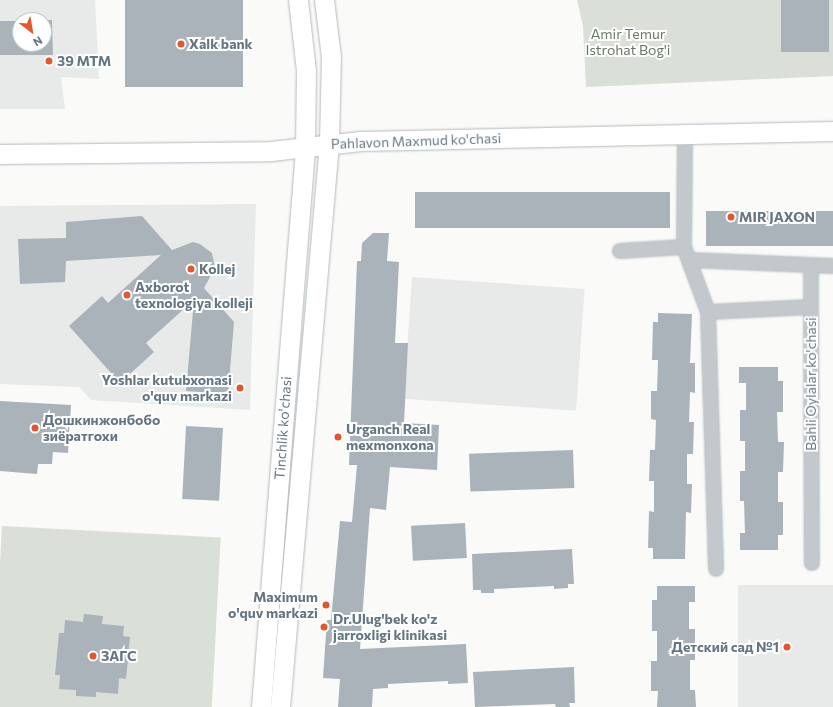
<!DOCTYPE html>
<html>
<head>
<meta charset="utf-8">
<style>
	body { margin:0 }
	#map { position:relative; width:833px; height:707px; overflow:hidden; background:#fafaf8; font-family:Commissioner,sans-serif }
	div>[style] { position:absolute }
	.built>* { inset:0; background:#e8e9e9; transform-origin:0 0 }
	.green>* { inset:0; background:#dadfd7; transform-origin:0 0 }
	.building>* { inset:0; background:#aab3b9; transform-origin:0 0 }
	.roads { filter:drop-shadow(0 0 1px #b3babf) drop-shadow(0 0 1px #b3babf) }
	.street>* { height:14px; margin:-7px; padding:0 7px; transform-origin:7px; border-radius:7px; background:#c3c8cc }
	.secondary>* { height:19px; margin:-9.5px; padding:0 9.5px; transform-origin:9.5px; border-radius:9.5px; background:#fff }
	.dots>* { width:11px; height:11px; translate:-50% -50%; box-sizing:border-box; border:2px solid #fff; border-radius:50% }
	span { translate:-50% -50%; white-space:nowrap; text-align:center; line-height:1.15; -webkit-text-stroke:4px #fff; paint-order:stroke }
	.park-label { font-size:14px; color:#687a64 }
	.poi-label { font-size:14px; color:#657683; font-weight:700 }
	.left { translate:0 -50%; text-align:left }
	.right { translate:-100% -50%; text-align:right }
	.street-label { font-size:14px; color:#657683 }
	.north { position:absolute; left:12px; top:12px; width:40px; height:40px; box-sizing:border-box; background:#fff; border:1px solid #c1c8cd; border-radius:50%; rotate:149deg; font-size:11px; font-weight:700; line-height:16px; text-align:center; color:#657683 }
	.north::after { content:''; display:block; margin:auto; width:14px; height:18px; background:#e4572e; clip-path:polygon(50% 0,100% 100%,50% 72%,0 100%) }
</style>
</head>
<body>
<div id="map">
	<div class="built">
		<div style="clip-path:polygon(evenodd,0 0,95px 0,99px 79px,61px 77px,65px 109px,0 109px,0 0,20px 20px,44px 20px,44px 44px,20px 44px,20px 20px)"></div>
		<div style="clip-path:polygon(256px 204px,250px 410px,91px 400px,79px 387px,0 384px,0 206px)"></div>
		<div style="left:412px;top:277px;width:173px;height:122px;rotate:4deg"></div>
		<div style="left:833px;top:585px;width:122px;height:95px;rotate:90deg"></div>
	</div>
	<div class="green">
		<div style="clip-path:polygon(577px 0,833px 0,833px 76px,586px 87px,583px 26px)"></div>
		<div style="left:2px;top:526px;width:219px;height:181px;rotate:3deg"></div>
	</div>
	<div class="building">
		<div style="left:125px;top:0;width:118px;height:87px"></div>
		<div style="left:781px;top:0;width:48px;height:52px"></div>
		<div style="clip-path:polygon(44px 20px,52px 20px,53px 55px,0 55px,0 21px,20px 21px,20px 44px,44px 44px)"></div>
		<div style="left:670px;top:192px;width:36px;height:255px;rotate:90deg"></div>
		<div style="left:833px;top:211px;width:35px;height:127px;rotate:90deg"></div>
		<div style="clip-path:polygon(142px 216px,172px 250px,193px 242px,200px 244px,212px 253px,215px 268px,204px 288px,234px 322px,228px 394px,186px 391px,194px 300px,146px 343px,154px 352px,120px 383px,69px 326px,102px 296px,108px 303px,161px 255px,66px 261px,65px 282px,20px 284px,18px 239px,66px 238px,66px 222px)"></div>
		<div style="clip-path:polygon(373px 233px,389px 233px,387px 261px,399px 262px,395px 343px,408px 343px,404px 423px,439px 425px,437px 470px,390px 467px,386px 510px,370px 508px,360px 649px,466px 644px,468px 683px,448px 684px,448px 681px,388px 684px,388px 688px,373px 689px,372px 707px,338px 707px,340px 679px,323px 678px,325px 648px,327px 620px,331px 620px,340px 521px,352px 522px,357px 465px,349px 465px,357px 261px,361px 261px,362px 243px)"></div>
		<div style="clip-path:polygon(658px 313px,692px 314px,690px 363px,695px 363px,695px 393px,690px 392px,689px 422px,694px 422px,693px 454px,687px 454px,687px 484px,692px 484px,691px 513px,686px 512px,685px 559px,653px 559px,653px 548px,648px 548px,649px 511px,654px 512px,654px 481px,649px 481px,650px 450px,655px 450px,656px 420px,651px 419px,651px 391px,657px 391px,658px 360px,652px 360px,653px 322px,658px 322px)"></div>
		<div style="clip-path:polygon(739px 367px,778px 367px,778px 381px,783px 381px,783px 412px,777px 412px,778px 442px,784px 442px,783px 472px,778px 472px,778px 502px,783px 502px,783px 535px,778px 535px,778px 550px,740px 550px,740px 533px,745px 533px,744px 501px,740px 501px,740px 471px,745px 471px,745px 441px,740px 441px,740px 410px,746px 410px,746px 383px,739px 383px)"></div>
		<div style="clip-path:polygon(0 401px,71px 405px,68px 453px,53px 452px,52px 464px,38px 464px,37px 474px,0 471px)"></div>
		<div style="left:186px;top:426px;width:37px;height:73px;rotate:3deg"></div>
		<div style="left:573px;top:450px;width:38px;height:104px;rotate:88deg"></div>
		<div style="left:465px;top:523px;width:35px;height:54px;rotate:87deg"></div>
		<div style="clip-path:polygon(572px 549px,574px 584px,568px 584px,568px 588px,554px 589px,554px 586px,494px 589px,494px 593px,481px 593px,481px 590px,473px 590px,472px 554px)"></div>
		<div style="clip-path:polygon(657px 586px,695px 586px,695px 602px,689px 602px,689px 629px,695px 629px,695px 660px,690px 660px,690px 690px,695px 690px,696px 707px,657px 707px,658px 691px,651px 691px,651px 661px,657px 661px,657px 631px,652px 631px,652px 600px,657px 600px)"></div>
		<div style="clip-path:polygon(84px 614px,103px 616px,102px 624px,124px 626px,123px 636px,130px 637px,126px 679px,119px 678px,118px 694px,96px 692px,96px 697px,76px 696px,76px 690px,59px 689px,60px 675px,55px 675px,59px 633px,64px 633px,65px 620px,83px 622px)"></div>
		<div style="clip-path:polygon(574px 667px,575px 703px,569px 703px,570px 707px,556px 707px,555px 704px,475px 707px,473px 672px)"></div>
	</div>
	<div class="roads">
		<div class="street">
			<div style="left:684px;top:247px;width:69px;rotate:69.7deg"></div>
			<div style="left:708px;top:312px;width:257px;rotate:88.2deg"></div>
			<div style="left:620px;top:251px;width:64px;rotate:-3.6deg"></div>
			<div style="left:684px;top:247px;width:113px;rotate:-89.5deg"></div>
			<div style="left:689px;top:260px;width:144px;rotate:2.4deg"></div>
			<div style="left:811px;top:266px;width:41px;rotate:90deg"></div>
			<div style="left:708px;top:312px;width:103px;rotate:-2.8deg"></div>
			<div style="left:811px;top:307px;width:256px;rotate:89.8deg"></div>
		</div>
		<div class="secondary">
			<div style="left:0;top:154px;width:271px;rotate:-0.6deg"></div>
			<div style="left:271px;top:151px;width:90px;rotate:-6.4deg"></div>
			<div style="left:360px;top:141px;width:473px;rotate:-1.2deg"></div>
			<div style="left:261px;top:707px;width:560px;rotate:-85.49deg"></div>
			<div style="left:305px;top:149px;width:78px;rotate:-89.3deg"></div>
			<div style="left:306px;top:71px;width:71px;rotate:-96.4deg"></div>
			<div style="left:280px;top:707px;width:566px;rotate:-85.03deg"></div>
			<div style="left:329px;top:143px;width:86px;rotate:-88.7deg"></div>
			<div style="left:331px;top:57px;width:57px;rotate:-97deg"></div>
		</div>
	</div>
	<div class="dots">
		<div style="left:181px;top:44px;background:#e4572e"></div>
		<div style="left:49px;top:61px;background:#e4572e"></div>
		<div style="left:731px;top:217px;background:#e4572e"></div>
		<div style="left:191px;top:269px;background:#e4572e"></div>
		<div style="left:127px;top:295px;background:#e4572e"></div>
		<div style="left:240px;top:388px;background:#e4572e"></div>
		<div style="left:35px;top:428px;background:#e4572e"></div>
		<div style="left:338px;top:437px;background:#e4572e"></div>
		<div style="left:326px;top:605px;background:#e4572e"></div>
		<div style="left:324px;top:627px;background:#e4572e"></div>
		<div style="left:787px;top:647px;background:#e4572e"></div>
		<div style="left:93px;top:656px;background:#e4572e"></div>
	</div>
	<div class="park-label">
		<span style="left:628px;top:42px">Amir Temur<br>Istrohat Bog'i</span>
	</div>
	<div class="poi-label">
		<span class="left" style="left:189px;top:44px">Xalk bank</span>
		<span class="left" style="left:57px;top:61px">39 MTM</span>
		<span class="left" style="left:739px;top:217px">MIR JAXON</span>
		<span class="left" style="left:199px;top:269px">Kollej</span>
		<span class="left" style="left:135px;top:295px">Axborot<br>texnologiya kolleji</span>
		<span class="right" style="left:232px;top:388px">Yoshlar kutubxonasi<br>o'quv markazi</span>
		<span class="left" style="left:43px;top:428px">Дошкинжонбобо<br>зиёратгохи</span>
		<span class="left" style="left:346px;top:437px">Urganch Real<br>mexmonxona</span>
		<span class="right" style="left:318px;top:605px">Maximum<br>o'quv markazi</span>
		<span class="left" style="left:333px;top:627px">Dr.Ulug'bek ko'z<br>jarroxligi klinikasi</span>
		<span class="right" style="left:779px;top:647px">Детский сад №1</span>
		<span class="left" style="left:101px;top:656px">ЗАГС</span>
	</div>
	<div class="street-label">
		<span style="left:416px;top:141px;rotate:-2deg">Pahlavon Maxmud ko'chasi</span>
		<span style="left:811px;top:384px;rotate:-90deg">Bahli Oylalar ko'chasi</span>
		<span style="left:283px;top:428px;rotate:-86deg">Tinchlik ko'chasi</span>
	</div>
	<div class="north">N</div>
</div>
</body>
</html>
